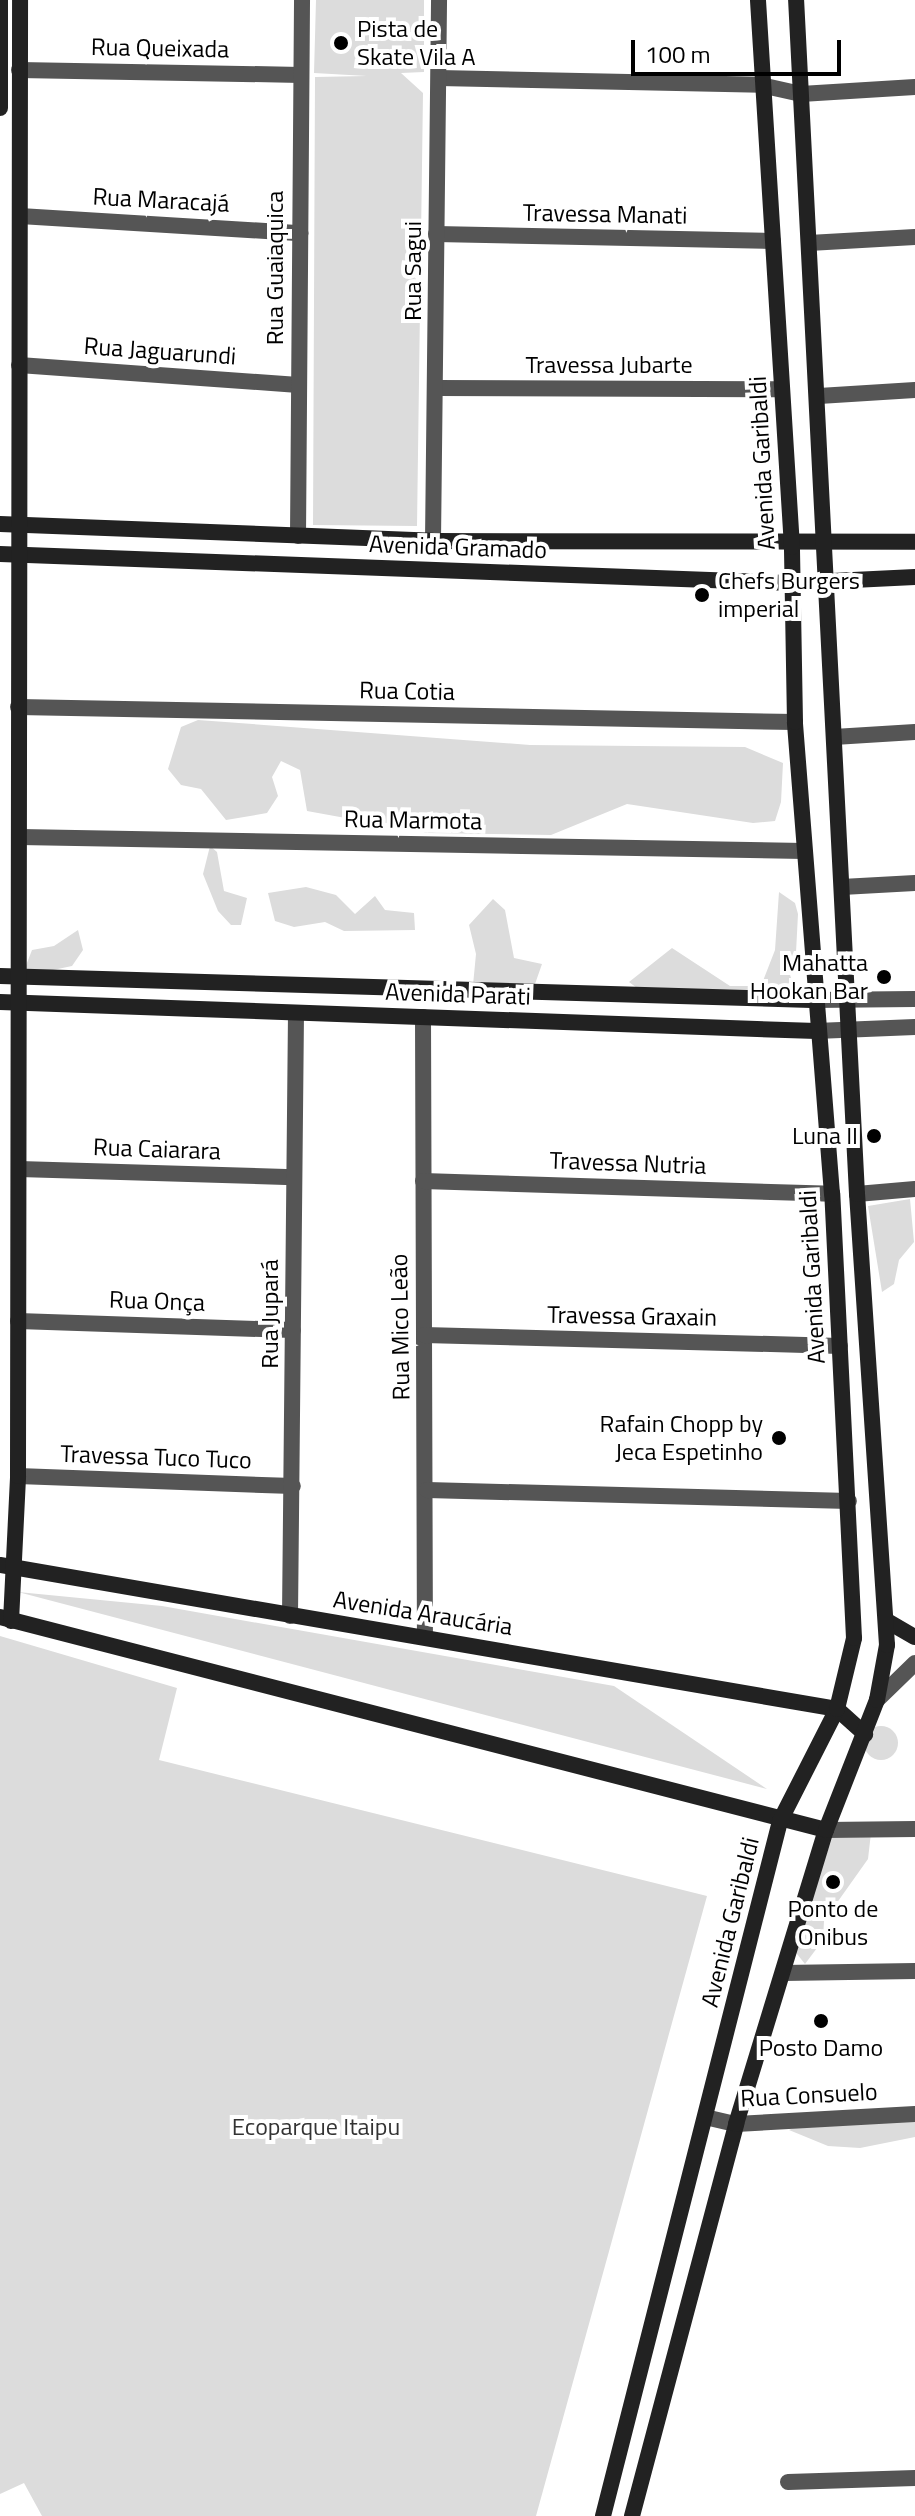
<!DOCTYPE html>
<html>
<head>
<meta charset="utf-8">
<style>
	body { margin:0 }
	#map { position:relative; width:915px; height:2516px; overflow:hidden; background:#fff; font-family:"Titillium Web",sans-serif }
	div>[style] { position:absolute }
	.green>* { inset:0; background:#dcdcdc }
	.round { border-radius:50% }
	.street>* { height:16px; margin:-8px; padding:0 8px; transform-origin:8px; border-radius:8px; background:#555 }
	.secondary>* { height:16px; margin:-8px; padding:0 8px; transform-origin:8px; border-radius:8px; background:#222 }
	.dots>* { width:22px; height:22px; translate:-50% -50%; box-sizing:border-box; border:4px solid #fff; border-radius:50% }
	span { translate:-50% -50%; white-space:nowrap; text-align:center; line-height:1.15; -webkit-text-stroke:8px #fff; paint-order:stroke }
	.poi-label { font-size:24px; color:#000 }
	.left { translate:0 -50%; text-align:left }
	.right { translate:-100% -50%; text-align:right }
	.street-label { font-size:24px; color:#000 }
	.park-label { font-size:24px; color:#333 }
	.scale { position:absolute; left:631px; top:40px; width:210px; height:36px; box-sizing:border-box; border:4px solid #000; border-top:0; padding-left:10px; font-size:24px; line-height:28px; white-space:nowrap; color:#000; -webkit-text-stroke:6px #fff; paint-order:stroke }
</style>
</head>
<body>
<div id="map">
	<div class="green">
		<div style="clip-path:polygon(316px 0,424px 0,424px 72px,401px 73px,423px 93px,417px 526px,313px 525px,315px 77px,367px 76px,314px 73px)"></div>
		<div style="clip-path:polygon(198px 720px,530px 745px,745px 747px,783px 763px,781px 802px,775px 821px,753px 823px,627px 804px,551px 835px,428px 833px,307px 811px,300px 770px,281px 761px,272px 777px,278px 796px,267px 813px,226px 820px,201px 789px,181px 785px,168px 769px,181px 727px)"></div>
		<div style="clip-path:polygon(210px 846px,217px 852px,224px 891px,247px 898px,241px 925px,231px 925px,218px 911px,203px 874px)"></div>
		<div style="clip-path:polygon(306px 887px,336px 895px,355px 914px,375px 896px,385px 910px,414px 913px,415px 930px,344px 931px,325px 922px,294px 927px,275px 921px,268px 893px)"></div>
		<div style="clip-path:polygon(779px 892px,795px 903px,798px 914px,795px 972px,781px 997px,637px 988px,629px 982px,672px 948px,730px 986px,761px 986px,775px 950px)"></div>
		<div style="clip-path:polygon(493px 899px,505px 910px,514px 958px,542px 964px,535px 984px,473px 985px,476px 954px,469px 925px)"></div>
		<div style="clip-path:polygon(78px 930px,83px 950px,72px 966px,34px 974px,25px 968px,32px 950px,54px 946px)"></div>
		<div style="clip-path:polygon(910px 1199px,914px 1242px,899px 1260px,894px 1284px,882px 1292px,868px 1206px)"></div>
		<div style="clip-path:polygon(18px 1592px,162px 1606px,614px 1686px,767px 1789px)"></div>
		<div style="clip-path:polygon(0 1636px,177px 1688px,159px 1760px,707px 1896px,536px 2516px,42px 2516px,24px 2483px,0 2494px)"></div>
		<div class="round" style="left:864px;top:1726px;width:34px;height:34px"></div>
		<div style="clip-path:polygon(834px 1833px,871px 1833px,868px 1859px,824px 1921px,823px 1940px,805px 1964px,793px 1949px)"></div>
		<div style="clip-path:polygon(915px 2116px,915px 2137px,860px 2148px,828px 2146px,789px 2130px,804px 2123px)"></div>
	</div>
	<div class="street">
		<div style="left:19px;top:70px;width:282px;rotate:1deg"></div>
		<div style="left:439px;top:78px;width:322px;rotate:1.2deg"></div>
		<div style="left:761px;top:85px;width:41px;rotate:12.7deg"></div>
		<div style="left:801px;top:94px;width:114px;rotate:-3.5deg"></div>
		<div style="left:20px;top:216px;width:281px;rotate:3.5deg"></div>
		<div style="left:436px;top:234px;width:337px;rotate:1.2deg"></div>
		<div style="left:809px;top:243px;width:106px;rotate:-3.2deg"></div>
		<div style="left:19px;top:365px;width:280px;rotate:4.1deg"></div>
		<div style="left:437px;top:388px;width:345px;rotate:0.2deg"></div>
		<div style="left:819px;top:396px;width:96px;rotate:-3.6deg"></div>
		<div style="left:298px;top:536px;width:536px;rotate:-89.57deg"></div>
		<div style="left:433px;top:541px;width:541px;rotate:-89.36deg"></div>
		<div style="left:18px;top:707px;width:777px;rotate:1.11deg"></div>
		<div style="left:834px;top:737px;width:81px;rotate:-3.5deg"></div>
		<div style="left:20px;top:837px;width:784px;rotate:1.02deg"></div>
		<div style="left:842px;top:887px;width:73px;rotate:-3.1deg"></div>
		<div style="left:812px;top:1000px;width:103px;rotate:-0.6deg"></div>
		<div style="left:423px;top:1017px;width:620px;rotate:89.82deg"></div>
		<div style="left:816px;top:1031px;width:99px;rotate:-2.3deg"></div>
		<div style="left:19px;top:1169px;width:275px;rotate:1.7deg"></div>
		<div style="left:423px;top:1181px;width:409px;rotate:1.8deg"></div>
		<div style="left:857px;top:1194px;width:58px;rotate:-4.9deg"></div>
		<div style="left:18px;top:1321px;width:275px;rotate:1.9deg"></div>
		<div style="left:424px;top:1335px;width:416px;rotate:1.5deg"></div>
		<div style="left:18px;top:1476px;width:275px;rotate:2.1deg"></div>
		<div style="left:427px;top:1490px;width:422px;rotate:1.5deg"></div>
		<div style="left:290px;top:1616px;width:603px;rotate:-89.43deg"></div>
		<div style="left:877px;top:1700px;width:53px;rotate:-44.2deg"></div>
		<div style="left:826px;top:1830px;width:89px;rotate:-0.6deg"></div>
		<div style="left:783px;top:1973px;width:132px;rotate:-0.9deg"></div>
		<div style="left:705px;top:2117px;width:32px;rotate:13deg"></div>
		<div style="left:736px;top:2124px;width:179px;rotate:-3.2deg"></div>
		<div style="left:788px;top:2482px;width:127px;rotate:-1.8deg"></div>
	</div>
	<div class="secondary">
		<div style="left:0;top:108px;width:108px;rotate:-90deg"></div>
		<div style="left:0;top:524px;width:433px;rotate:2.2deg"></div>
		<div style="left:433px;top:541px;width:482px;rotate:0.1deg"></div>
		<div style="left:0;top:554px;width:792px;rotate:2.1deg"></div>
		<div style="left:791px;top:583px;width:124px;rotate:-2.8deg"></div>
		<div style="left:0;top:976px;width:812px;rotate:1.69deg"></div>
		<div style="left:0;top:1002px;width:817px;rotate:2.04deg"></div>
		<div style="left:0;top:1565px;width:849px;rotate:9.76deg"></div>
		<div style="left:837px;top:1709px;width:38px;rotate:42deg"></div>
		<div style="left:0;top:1617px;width:853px;rotate:14.46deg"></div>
		<div style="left:11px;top:1621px;width:145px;rotate:-87.2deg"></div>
		<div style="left:18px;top:1476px;width:1476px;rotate:-89.92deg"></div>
		<div style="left:887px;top:1621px;width:32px;rotate:30deg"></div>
		<div style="left:603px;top:2516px;width:717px;rotate:-75.71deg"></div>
		<div style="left:780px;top:1821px;width:126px;rotate:-63deg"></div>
		<div style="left:837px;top:1709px;width:73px;rotate:-76.5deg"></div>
		<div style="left:854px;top:1638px;width:445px;rotate:-92.8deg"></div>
		<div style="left:832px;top:1194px;width:473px;rotate:-94.5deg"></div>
		<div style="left:795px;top:722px;width:175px;rotate:-91deg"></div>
		<div style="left:792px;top:547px;width:548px;rotate:-93.56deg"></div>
		<div style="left:632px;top:2516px;width:406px;rotate:-75.1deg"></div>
		<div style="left:736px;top:2124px;width:307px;rotate:-73deg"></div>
		<div style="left:826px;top:1830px;width:140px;rotate:-68.6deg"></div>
		<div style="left:877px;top:1700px;width:56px;rotate:-79.7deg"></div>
		<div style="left:887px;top:1645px;width:452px;rotate:-93.8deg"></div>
		<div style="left:857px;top:1194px;width:1196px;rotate:-92.92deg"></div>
	</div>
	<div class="dots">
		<div style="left:341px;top:43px;background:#000"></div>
		<div style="left:702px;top:595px;background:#000"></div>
		<div style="left:884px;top:977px;background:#000"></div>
		<div style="left:874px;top:1136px;background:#000"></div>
		<div style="left:779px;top:1438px;background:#000"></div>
		<div style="left:833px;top:1882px;background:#000"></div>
		<div style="left:821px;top:2021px;background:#000"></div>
	</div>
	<div class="poi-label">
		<span class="left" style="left:357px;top:43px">Pista de<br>Skate Vila A</span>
		<span class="left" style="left:718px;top:595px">Chefs Burgers<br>imperial</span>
		<span class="right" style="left:868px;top:977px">Mahatta<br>Hookan Bar</span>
		<span class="right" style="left:858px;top:1136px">Luna II</span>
		<span class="right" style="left:763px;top:1438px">Rafain Chopp by<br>Jeca Espetinho</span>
		<span style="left:833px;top:1923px">Ponto de<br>Onibus</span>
		<span style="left:821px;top:2048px">Posto Damo</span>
	</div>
	<div class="street-label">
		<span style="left:160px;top:48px;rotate:1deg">Rua Queixada</span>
		<span style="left:161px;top:200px;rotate:3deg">Rua Maracajá</span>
		<span style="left:605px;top:214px;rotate:1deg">Travessa Manati</span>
		<span style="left:275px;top:268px;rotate:-90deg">Rua Guaiaquica</span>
		<span style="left:413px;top:271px;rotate:-90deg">Rua Sagui</span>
		<span style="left:160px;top:351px;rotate:4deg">Rua Jaguarundi</span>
		<span style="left:609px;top:365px">Travessa Jubarte</span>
		<span style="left:762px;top:463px;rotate:-93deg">Avenida Garibaldi</span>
		<span style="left:458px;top:547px;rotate:2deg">Avenida Gramado</span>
		<span style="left:407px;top:691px;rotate:1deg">Rua Cotia</span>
		<span style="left:413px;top:820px;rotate:1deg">Rua Marmota</span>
		<span style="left:458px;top:994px;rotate:2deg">Avenida Parati</span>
		<span style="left:157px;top:1149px;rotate:2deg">Rua Caiarara</span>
		<span style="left:628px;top:1163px;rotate:2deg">Travessa Nutria</span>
		<span style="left:812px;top:1277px;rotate:-93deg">Avenida Garibaldi</span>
		<span style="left:157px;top:1301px;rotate:2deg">Rua Onça</span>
		<span style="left:270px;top:1314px;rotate:-90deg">Rua Jupará</span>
		<span style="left:632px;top:1316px;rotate:1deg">Travessa Graxain</span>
		<span style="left:400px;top:1327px;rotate:-91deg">Rua Mico Leão</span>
		<span style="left:156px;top:1457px;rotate:2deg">Travessa Tuco Tuco</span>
		<span style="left:423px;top:1613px;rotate:9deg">Avenida Araucária</span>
		<span style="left:730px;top:1922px;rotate:-76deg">Avenida Garibaldi</span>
		<span style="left:809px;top:2095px;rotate:-3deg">Rua Consuelo</span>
	</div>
	<div class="park-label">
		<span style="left:316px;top:2127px">Ecoparque Itaipu</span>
	</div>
	<div class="scale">100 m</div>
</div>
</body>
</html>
